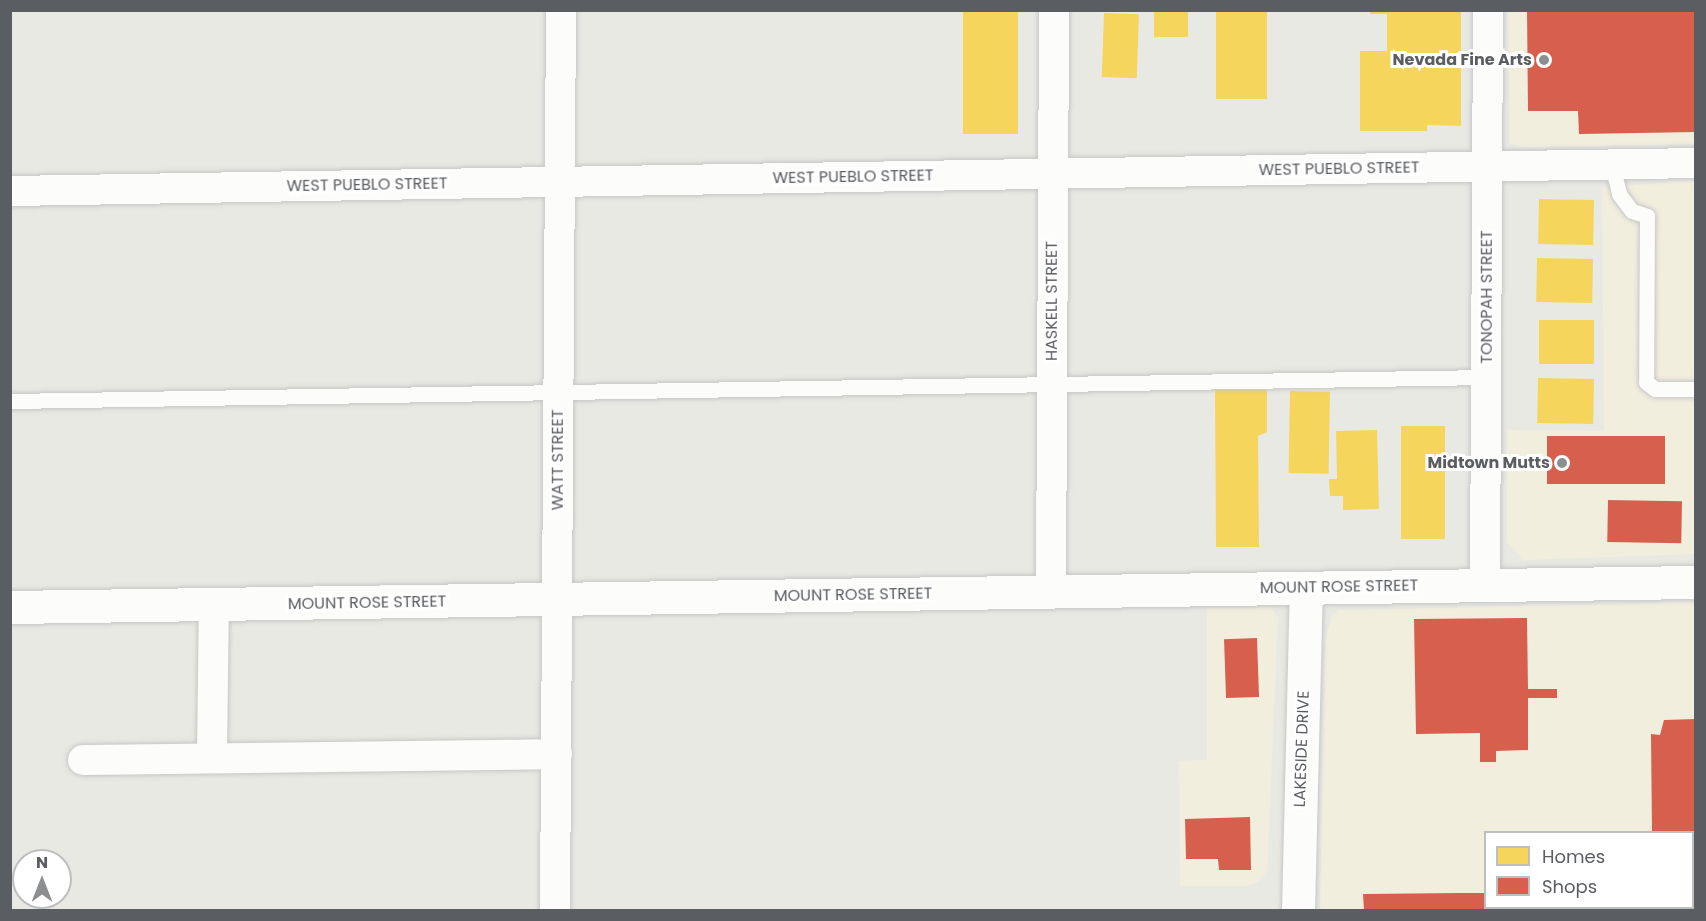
<!DOCTYPE html>
<html>
<head>
<meta charset="utf-8">
<style>
	body { margin:0 }
	#map { position:relative; width:1706px; height:921px; overflow:hidden; background:#e9e9e4; font-family:Poppins,sans-serif }
	div>[style] { position:absolute }
	.commercial>* { inset:0; background:#f2eede }
	.homes>* { inset:0; background:#f6d55c; transform-origin:0 0 }
	.shops>* { inset:0; background:#d6604d; transform-origin:0 0 }
	.roads { filter:drop-shadow(0 0 2px #c6c7c6) drop-shadow(0 0 2px #c6c7c6) }
	.lane>* { height:15px; margin:-7.5px; padding:0 7.5px; transform-origin:7.5px; border-radius:7.5px; background:#fcfcfb }
	.street>* { height:30px; margin:-15px; padding:0 15px; transform-origin:15px; border-radius:15px; background:#fcfcfb }
	.secondary>* { height:33px; margin:-16.5px; padding:0 16.5px; transform-origin:16.5px; border-radius:16.5px; background:#fcfcfb }
	.dots>* { width:16px; height:16px; translate:-50% -50%; box-sizing:border-box; border:3px solid #fff; border-radius:50% }
	span { translate:-50% -50%; white-space:nowrap; text-align:center; line-height:1.15; -webkit-text-stroke:6px #fff; paint-order:stroke }
	.poi-label { font-size:16px; color:#5a5d61; font-weight:700 }
	.right { translate:-100% -50%; text-align:right }
	.street-label { font-size:16px; color:#5a5d61 }
	.frame { position:absolute; inset:0; border:12px solid #5a5d61; pointer-events:none }
	.legend { position:absolute; left:1484px; top:831px; width:210px; height:78px; box-sizing:border-box; background:#fff; border:2px solid #bdbec0; margin:0; padding:8px 10px; list-style:none; font-size:18px; color:#5a5d61 }
	.legend li { display:flex; align-items:center; gap:12px; height:30px }
	.legend b { width:30px; border:2px solid #bdbec0 }
	.north { position:absolute; left:12px; top:849px; width:60px; height:60px; box-sizing:border-box; background:#fff; border:2px solid #bdbec0; border-radius:50%; rotate:0deg; font-size:16px; font-weight:700; line-height:24px; text-align:center; color:#5a5d61 }
	.north::after { content:''; display:block; margin:auto; width:21px; height:27px; background:#8c8e8f; clip-path:polygon(50% 0,100% 100%,50% 72%,0 100%) }
</style>
</head>
<body>
<div id="map">
	<div class="commercial">
		<div style="clip-path:polygon(1508px 11px,1695px 11px,1695px 144px,1525px 147px,1510px 144px)"></div>
		<div style="clip-path:polygon(1695px 181px,1695px 554px,1524px 560px,1507px 542px,1507px 430px,1604px 431px,1602px 187px)"></div>
		<div style="clip-path:polygon(evenodd,1695px 603px,1695px 910px,1320px 910px,1326px 639px,1331px 618px,1339px 610px,1695px 603px,1486px 832px,1692px 832px,1692px 908px,1486px 908px,1486px 832px)"></div>
		<div style="clip-path:polygon(1270px 607px,1278px 617px,1267px 871px,1258px 882px,1246px 886px,1180px 886px,1179px 761px,1207px 760px,1207px 608px)"></div>
	</div>
	<div class="homes">
		<div style="left:963px;top:10px;width:55px;height:124px"></div>
		<div style="left:1154px;top:10px;width:34px;height:27px"></div>
		<div style="left:1216px;top:10px;width:51px;height:89px"></div>
		<div style="clip-path:polygon(1370px 10px,1461px 10px,1461px 126px,1427px 125px,1427px 131px,1360px 131px,1360px 51px,1387px 51px,1387px 14px,1370px 14px)"></div>
		<div style="left:1104px;top:13px;width:35px;height:64px;rotate:2deg"></div>
		<div style="left:1539px;top:199px;width:55px;height:45px;rotate:1deg"></div>
		<div style="left:1537px;top:258px;width:56px;height:44px;rotate:1deg"></div>
		<div style="left:1539px;top:320px;width:55px;height:44px"></div>
		<div style="left:1538px;top:378px;width:56px;height:45px;rotate:1deg"></div>
		<div style="clip-path:polygon(1215px 389px,1267px 389px,1267px 432px,1258px 436px,1259px 547px,1216px 547px)"></div>
		<div style="left:1290px;top:391px;width:40px;height:82px;rotate:1deg"></div>
		<div style="left:1401px;top:426px;width:44px;height:113px"></div>
		<div style="clip-path:polygon(1377px 430px,1379px 509px,1343px 510px,1343px 496px,1330px 496px,1329px 479px,1337px 479px,1336px 431px)"></div>
	</div>
	<div class="shops">
		<div style="clip-path:polygon(1527px 10px,1696px 10px,1696px 132px,1579px 134px,1578px 111px,1528px 111px)"></div>
		<div style="left:1547px;top:436px;width:118px;height:48px"></div>
		<div style="left:1608px;top:500px;width:74px;height:42px;rotate:1deg"></div>
		<div style="clip-path:polygon(1527px 618px,1528px 689px,1557px 689px,1557px 698px,1528px 698px,1528px 750px,1496px 751px,1496px 762px,1480px 762px,1480px 733px,1416px 734px,1414px 619px)"></div>
		<div style="left:1257px;top:638px;width:59px;height:33px;rotate:88deg"></div>
		<div style="clip-path:polygon(1696px 719px,1696px 864px,1692px 864px,1692px 832px,1652px 832px,1651px 734px,1660px 735px,1664px 720px)"></div>
		<div style="clip-path:polygon(1250px 817px,1251px 870px,1219px 870px,1218px 859px,1186px 859px,1185px 819px)"></div>
		<div style="clip-path:polygon(1460px 893px,1486px 893px,1486px 908px,1556px 910px,1364px 910px,1363px 894px)"></div>
	</div>
	<div class="roads">
		<div class="lane">
			<div style="left:1612px;top:165px;width:30px;rotate:76deg"></div>
			<div style="left:1619px;top:194px;width:21px;rotate:53deg"></div>
			<div style="left:1632px;top:211px;width:16px;rotate:18deg"></div>
			<div style="left:1647px;top:216px;width:166px;rotate:90.3deg"></div>
			<div style="left:1646px;top:382px;width:11px;rotate:38deg"></div>
			<div style="left:1655px;top:389px;width:41px"></div>
			<div style="left:10px;top:401px;width:1476px;rotate:-0.93deg"></div>
		</div>
		<div class="street">
			<div style="left:10px;top:191px;width:1686px;rotate:-0.95deg"></div>
			<div style="left:1485px;top:584px;width:574px;rotate:-89.7deg"></div>
			<div style="left:1051px;top:591px;width:581px;rotate:-89.7deg"></div>
			<div style="left:212px;top:758px;width:153px;rotate:-89.3deg"></div>
			<div style="left:83px;top:760px;width:474px;rotate:-0.7deg"></div>
			<div style="left:555px;top:910px;width:900px;rotate:-89.62deg"></div>
		</div>
		<div class="secondary">
			<div style="left:10px;top:607px;width:1686px;rotate:-0.85deg"></div>
			<div style="left:1298px;top:910px;width:322px;rotate:-88.6deg"></div>
		</div>
	</div>
	<div class="dots">
		<div style="left:1544px;top:60px;background:#8c8e8f"></div>
		<div style="left:1562px;top:463px;background:#8c8e8f"></div>
	</div>
	<div class="poi-label">
		<span class="right" style="left:1532px;top:60px">Nevada Fine Arts</span>
		<span class="right" style="left:1550px;top:463px">Midtown Mutts</span>
	</div>
	<div class="street-label">
		<span style="left:1339px;top:169px;rotate:-1deg">WEST PUEBLO STREET</span>
		<span style="left:853px;top:177px;rotate:-1deg">WEST PUEBLO STREET</span>
		<span style="left:367px;top:185px;rotate:-1deg">WEST PUEBLO STREET</span>
		<span style="left:1487px;top:297px;rotate:-90deg">TONOPAH STREET</span>
		<span style="left:1052px;top:301px;rotate:-90deg">HASKELL STREET</span>
		<span style="left:558px;top:460px;rotate:-90deg">WATT STREET</span>
		<span style="left:1339px;top:587px;rotate:-1deg">MOUNT ROSE STREET</span>
		<span style="left:853px;top:595px;rotate:-1deg">MOUNT ROSE STREET</span>
		<span style="left:367px;top:603px;rotate:-1deg">MOUNT ROSE STREET</span>
		<span style="left:1302px;top:749px;rotate:-88deg">LAKESIDE DRIVE</span>
	</div>
	<div class="frame"></div>
	<ul class="legend">
	<li><b style="height:16px;background:#f6d55c"></b>Homes</li>
	<li><b style="height:16px;background:#d6604d"></b>Shops</li>
	</ul>
	<div class="north">N</div>
</div>
</body>
</html>
